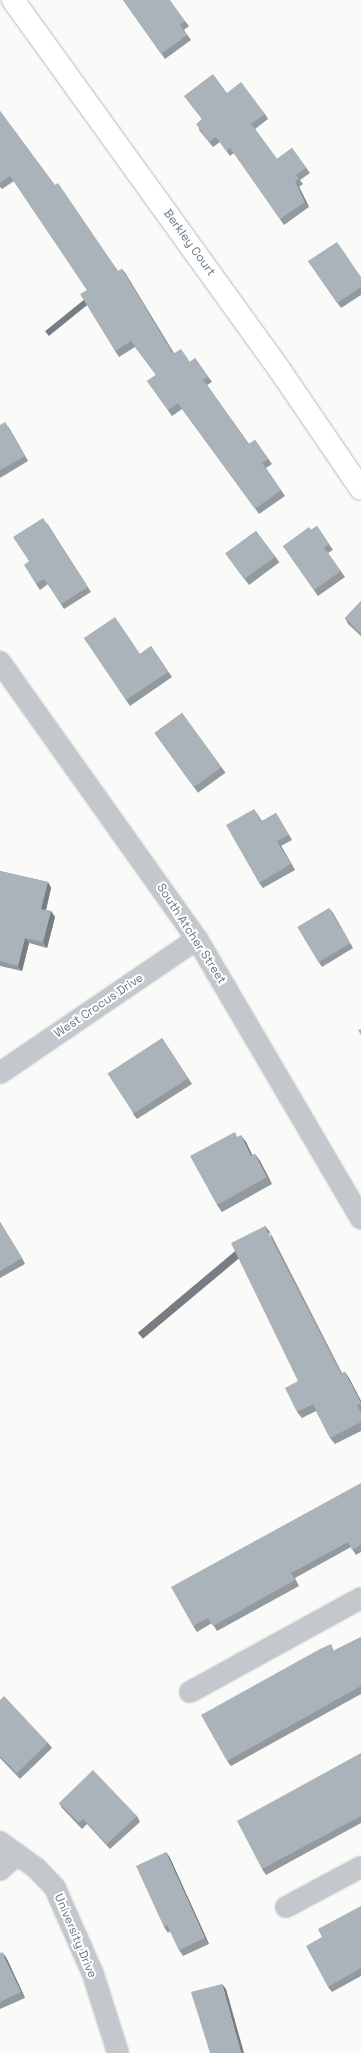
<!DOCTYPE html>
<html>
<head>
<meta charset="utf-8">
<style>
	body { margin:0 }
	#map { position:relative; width:361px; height:2053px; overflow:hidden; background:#fafaf8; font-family:"Space Grotesk",sans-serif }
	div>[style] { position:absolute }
	.roads { filter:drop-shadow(0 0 1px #b3babf) drop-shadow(0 0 1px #b3babf) }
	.street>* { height:20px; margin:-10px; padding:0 10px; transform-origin:10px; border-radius:10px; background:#c3c8cc }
	.secondary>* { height:22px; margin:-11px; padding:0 11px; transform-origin:11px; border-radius:11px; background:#fff }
	.wall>* { inset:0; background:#929a9f; transform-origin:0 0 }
	.shaded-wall>* { inset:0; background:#777d82; transform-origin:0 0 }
	.building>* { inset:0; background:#aab3b9; transform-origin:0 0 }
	span { translate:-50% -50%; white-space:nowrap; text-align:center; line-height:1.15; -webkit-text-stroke:4px #fff; paint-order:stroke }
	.street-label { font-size:12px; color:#657683 }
</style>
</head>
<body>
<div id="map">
	<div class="roads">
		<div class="street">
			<div style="left:0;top:662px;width:340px;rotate:54.6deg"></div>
			<div style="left:197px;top:939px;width:324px;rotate:59.6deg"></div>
			<div style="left:0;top:1073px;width:238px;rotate:-34.2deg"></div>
			<div style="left:190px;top:1692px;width:195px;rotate:-28.8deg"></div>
			<div style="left:0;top:1842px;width:44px;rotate:35.8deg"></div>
			<div style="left:36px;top:1868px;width:28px;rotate:46deg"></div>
			<div style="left:55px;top:1888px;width:94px;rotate:66.2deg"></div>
			<div style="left:93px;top:1974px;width:83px;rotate:72.4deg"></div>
			<div style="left:0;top:1870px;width:23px;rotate:-43deg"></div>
			<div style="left:286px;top:1907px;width:85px;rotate:-28.1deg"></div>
		</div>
		<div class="secondary">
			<div style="left:13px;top:0;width:455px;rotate:54.2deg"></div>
			<div style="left:279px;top:369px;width:145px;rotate:55.7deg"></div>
		</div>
	</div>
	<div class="wall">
		<div style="clip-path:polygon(123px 0,185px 21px,189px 26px,184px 30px,191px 40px,165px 59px)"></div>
		<div style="clip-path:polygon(227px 93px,265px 114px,268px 119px,255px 129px,277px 159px,292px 148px,310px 173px,300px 180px,303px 184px,299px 187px,309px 207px,284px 225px,234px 153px,230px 156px,220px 142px,213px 147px,199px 130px,202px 119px,184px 96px)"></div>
		<div style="clip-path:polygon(0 111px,118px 271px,126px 274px,174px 353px,190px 362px,195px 358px,212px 382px,207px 385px,249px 444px,255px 440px,272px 464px,266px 468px,285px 496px,259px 514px,182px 409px,172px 416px,147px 381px,156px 375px,135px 347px,119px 357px,115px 351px,87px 290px,14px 181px,2px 189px,0 187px)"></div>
		<div style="clip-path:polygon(308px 261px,361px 277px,361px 295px,341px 308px)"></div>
		<div style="clip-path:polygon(0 425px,9px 428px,28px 461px,0 478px)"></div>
		<div style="clip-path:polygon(47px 523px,91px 592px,64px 609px,48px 584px,40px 590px,36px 584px,29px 561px)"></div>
		<div style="clip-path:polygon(317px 526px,333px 550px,328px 553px,345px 577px,318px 596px,283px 546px,311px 530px)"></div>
		<div style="left:256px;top:531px;width:39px;height:38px;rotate:53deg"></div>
		<div style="clip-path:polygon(361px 601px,361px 636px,348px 624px,345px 618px)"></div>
		<div style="clip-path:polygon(84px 638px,140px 654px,151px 646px,172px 677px,130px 706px)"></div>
		<div style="left:182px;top:713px;width:74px;height:34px;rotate:54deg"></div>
		<div style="clip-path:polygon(254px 809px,262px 821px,276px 813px,292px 840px,281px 846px,295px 870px,263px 888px,259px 883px)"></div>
		<div style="clip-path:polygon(0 871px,48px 882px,51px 888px,46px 910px,51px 911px,55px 917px,47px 948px,29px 943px,22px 971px,0 966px)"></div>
		<div style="clip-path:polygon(329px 908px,353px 948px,322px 967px,318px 961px)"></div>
		<div style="clip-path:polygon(162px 1038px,192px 1084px,137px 1119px,133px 1114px)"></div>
		<div style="clip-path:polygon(238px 1137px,246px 1142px,252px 1155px,255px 1154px,260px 1161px,272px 1184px,222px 1212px,217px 1205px)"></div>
		<div style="clip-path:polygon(0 1222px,25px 1264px,0 1278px)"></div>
		<div style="clip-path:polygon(270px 1232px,342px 1373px,345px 1372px,349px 1378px,361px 1401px,361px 1431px,335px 1444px,330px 1438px,316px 1411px,302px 1418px,297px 1412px,298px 1381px)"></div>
		<div style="clip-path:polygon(361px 1483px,361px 1552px,356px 1555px,351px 1547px,295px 1578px,299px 1586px,217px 1631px,212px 1623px,197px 1632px,193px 1626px)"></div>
		<div style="clip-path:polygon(361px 1637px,361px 1694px,231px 1766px,227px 1761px,335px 1650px)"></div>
		<div style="clip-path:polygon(0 1700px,48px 1743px,52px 1748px,20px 1779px,0 1758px)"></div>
		<div style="clip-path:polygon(361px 1753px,361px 1823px,266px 1875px,262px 1869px)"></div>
		<div style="clip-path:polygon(59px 1803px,137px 1816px,140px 1822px,110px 1849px,87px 1824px,82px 1829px,62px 1808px)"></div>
		<div style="clip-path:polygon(166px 1852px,170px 1858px,209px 1944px,183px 1956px,179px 1950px,170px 1931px,168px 1933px,164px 1927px)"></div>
		<div style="clip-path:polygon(361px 1906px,361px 1976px,332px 1992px,328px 1987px,322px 1937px)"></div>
		<div style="clip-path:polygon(0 1953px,6px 1957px,25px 1998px,0 2009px)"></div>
	</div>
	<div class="shaded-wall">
		<div style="clip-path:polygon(295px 181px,299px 187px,309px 207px,305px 202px)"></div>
		<div style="left:122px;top:269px;width:6px;height:99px;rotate:51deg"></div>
		<div style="clip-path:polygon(5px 422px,9px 428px,28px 461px,25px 456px)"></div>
		<div style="clip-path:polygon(277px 841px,281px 846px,295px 870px,291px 864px)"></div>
		<div style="clip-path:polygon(48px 882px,51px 888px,45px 914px,41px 909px)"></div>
		<div style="clip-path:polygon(329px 908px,333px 913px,353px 948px)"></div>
		<div style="clip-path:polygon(51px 911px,55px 917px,47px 948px,43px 942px)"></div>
		<div style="clip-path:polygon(25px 938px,29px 943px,22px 971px,18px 966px)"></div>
		<div style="clip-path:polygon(241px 1135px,246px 1142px,256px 1163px,251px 1156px)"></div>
		<div style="clip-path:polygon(255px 1154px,260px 1161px,272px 1184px,267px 1177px)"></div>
		<div style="clip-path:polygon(0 1222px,25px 1264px,22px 1258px)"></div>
		<div style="left:265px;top:1226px;width:8px;height:166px;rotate:50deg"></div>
		<div style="clip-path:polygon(345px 1372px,349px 1378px,361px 1401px,361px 1403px)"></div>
		<div style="clip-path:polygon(166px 1852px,170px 1858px,209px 1944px,205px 1938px)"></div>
		<div style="clip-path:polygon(2px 1952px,6px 1957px,25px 1998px,21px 1992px)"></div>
		<div style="clip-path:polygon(222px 1984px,226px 1989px,244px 2053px,241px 2053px)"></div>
	</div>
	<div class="building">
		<div style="clip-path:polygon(123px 0,170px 0,185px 21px,180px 25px,187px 35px,161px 54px)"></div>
		<div style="clip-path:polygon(213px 74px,227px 93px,241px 82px,265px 114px,251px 124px,277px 159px,292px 148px,306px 168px,296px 175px,299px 179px,295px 181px,305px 202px,280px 219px,230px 148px,226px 151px,216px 137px,209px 142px,196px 124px,202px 119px,184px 96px)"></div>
		<div style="clip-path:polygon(0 111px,55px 185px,58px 183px,118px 271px,122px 269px,173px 354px,181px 349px,190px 362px,195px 358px,208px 377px,203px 380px,249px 444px,255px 440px,268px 459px,262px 463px,281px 490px,255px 509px,178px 403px,168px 410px,147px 381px,156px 375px,131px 341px,115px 351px,80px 294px,87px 290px,10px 176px,0 183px)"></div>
		<div style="clip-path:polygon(337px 242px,361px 277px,361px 287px,337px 303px,308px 261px)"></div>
		<div style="clip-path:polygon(5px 422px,25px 456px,0 470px,0 425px)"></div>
		<div style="clip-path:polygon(43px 518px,88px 587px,61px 604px,44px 579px,36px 584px,24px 565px,29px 561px,13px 537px)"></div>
		<div style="clip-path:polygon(317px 526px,329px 544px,324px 548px,341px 571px,314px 590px,283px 546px,309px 527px,311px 530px)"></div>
		<div style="left:256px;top:531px;width:32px;height:38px;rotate:54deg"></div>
		<div style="clip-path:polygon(361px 601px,361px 634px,345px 618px)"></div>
		<div style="clip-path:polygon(115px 617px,140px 654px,151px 646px,168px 672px,126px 700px,84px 638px)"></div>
		<div style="left:182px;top:713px;width:67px;height:34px;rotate:54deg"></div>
		<div style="clip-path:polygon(254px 809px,261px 822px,276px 813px,289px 835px,277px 841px,291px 864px,259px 883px,226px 825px)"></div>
		<div style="clip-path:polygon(0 871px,48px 882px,41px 909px,51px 911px,43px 942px,25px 938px,18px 966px,0 961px)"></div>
		<div style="left:329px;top:908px;width:41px;height:37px;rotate:59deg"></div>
		<div style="clip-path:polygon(361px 1029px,361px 1035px,358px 1030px)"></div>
		<div style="left:162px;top:1038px;width:48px;height:65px;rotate:57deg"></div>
		<div style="clip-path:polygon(235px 1132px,237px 1137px,241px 1135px,251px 1156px,255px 1154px,267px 1177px,217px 1205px,190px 1156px)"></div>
		<div style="clip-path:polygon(0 1222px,22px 1258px,0 1271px)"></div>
		<div style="clip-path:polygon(265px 1226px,341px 1374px,345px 1372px,361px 1403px,361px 1404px,357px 1405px,361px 1413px,361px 1422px,330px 1438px,313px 1404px,297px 1412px,285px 1388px,298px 1381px,231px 1243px)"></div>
		<div style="clip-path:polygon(361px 1483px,361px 1545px,352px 1550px,348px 1542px,291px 1573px,295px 1580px,213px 1626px,208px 1618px,193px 1626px,171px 1587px)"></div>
		<div style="clip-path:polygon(361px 1637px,361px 1686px,227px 1761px,201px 1715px,320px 1649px,331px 1644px,334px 1651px)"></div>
		<div style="clip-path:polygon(4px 1696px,48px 1743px,17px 1773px,0 1756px,0 1700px)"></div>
		<div style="clip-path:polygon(361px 1753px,361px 1816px,262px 1869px,237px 1821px)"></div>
		<div style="clip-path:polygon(93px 1770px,137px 1816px,107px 1844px,83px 1819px,79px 1823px,59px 1803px)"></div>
		<div style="clip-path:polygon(166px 1852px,205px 1938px,179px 1950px,167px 1925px,164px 1927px,136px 1866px)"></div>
		<div style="clip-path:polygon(361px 1906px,361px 1968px,328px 1987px,306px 1946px,322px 1937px,318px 1929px)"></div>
		<div style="clip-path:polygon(2px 1952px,21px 1992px,0 2002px,0 1953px)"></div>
		<div style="clip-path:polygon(222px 1984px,241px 2053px,210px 2053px,191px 1992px)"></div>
	</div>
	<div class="street-label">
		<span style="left:189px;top:243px;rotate:54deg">Berkley Court</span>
		<span style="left:191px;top:934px;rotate:57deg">South Atcher Street</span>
		<span style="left:99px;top:1006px;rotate:-34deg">West Crocus Drive</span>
		<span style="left:75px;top:1936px;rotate:67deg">University Drive</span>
	</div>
</div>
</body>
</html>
